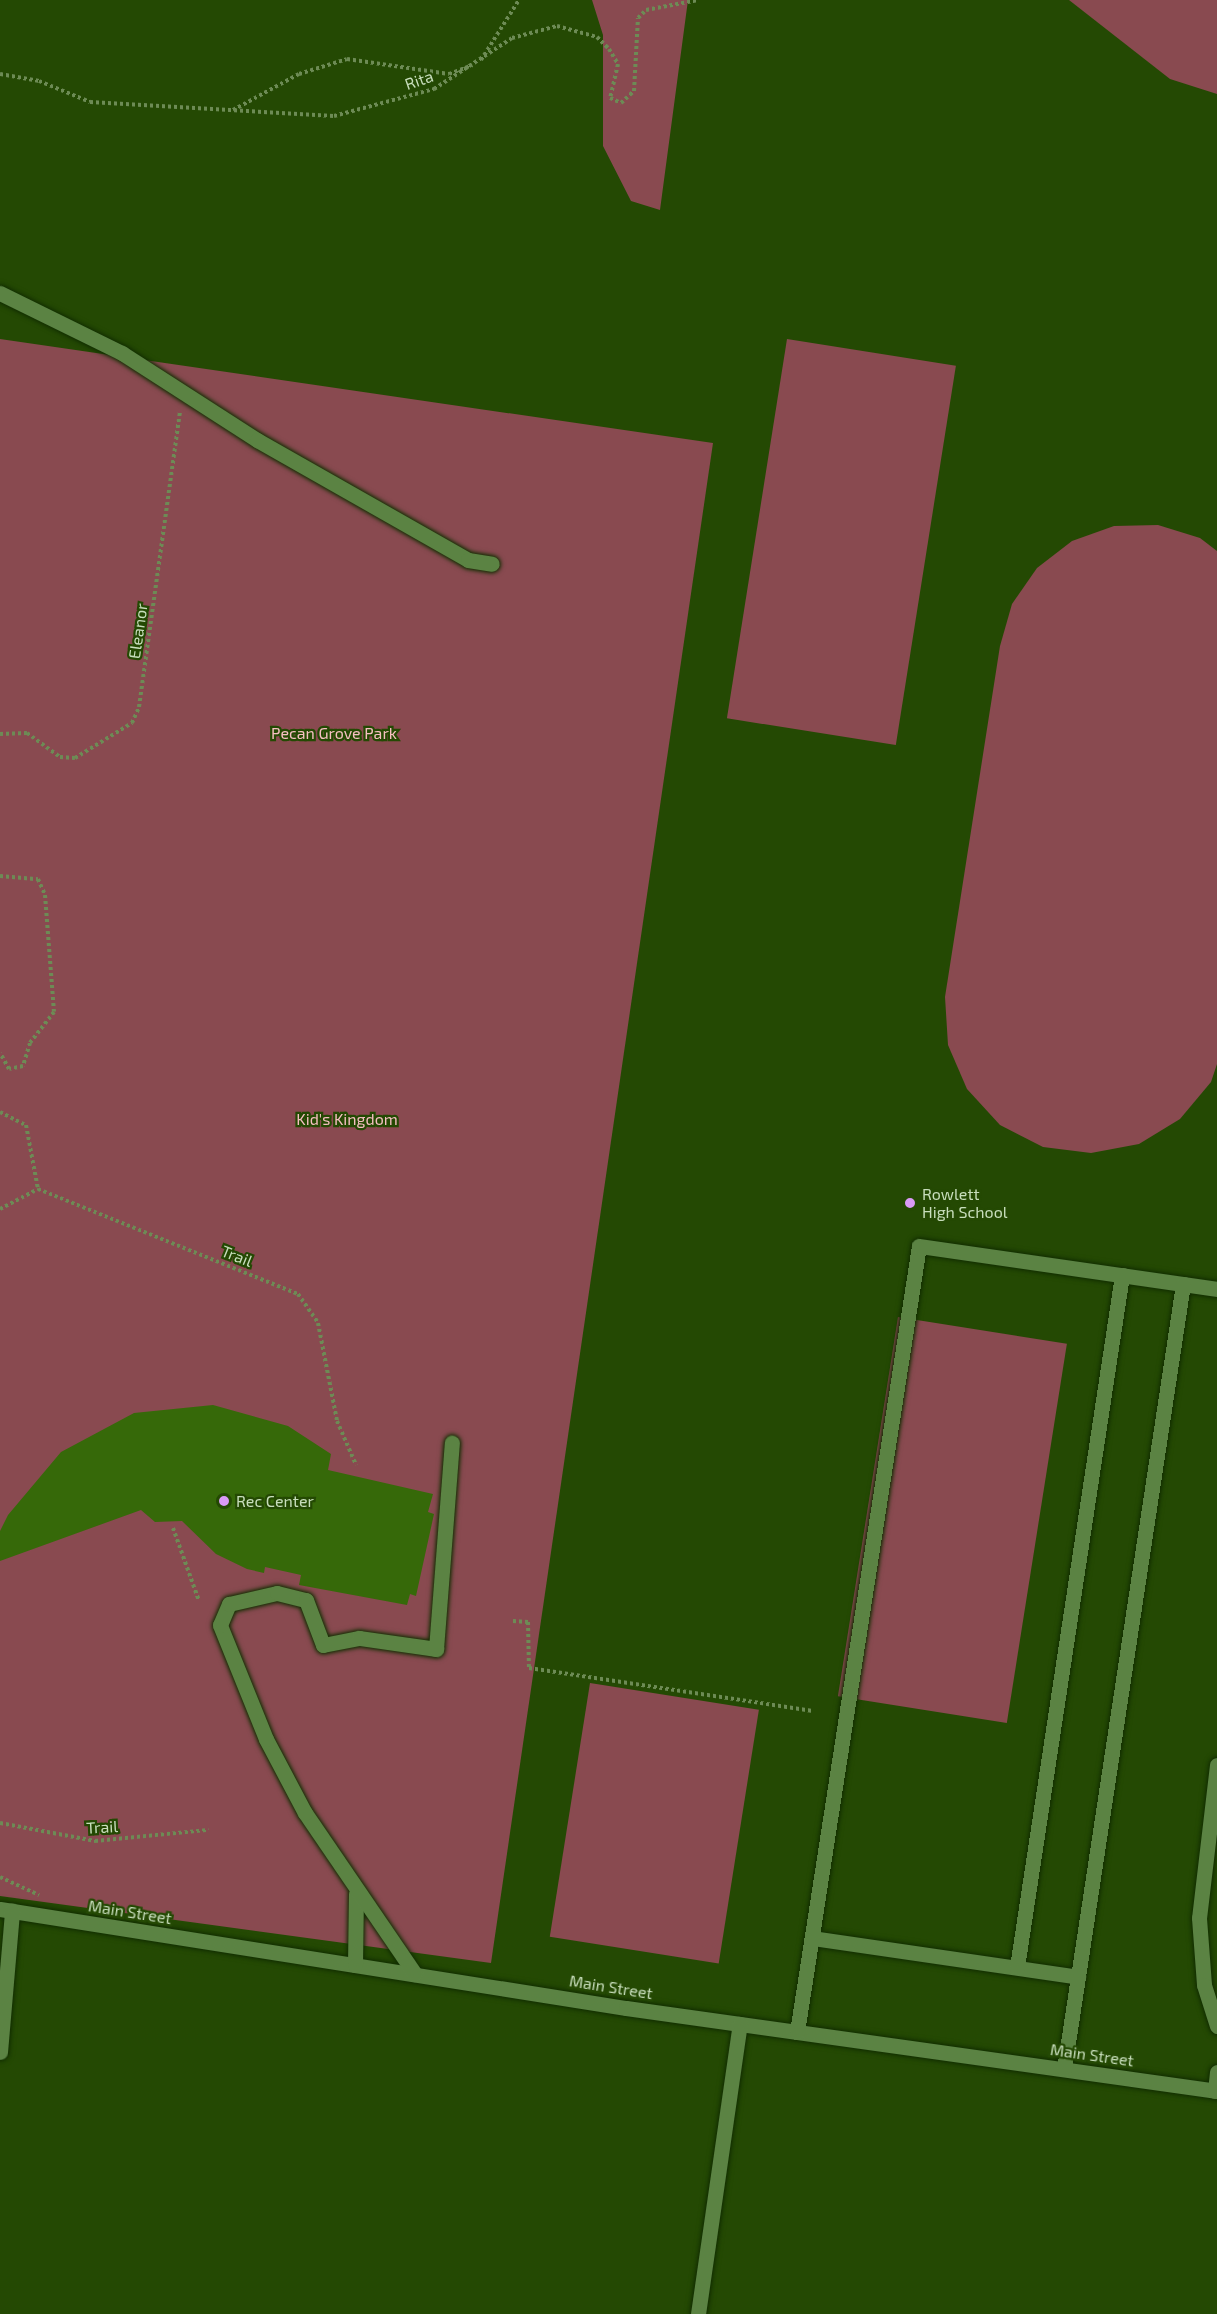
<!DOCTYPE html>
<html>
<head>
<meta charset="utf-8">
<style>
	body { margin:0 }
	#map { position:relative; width:1217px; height:2314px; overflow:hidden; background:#244903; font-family:"Exo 2",sans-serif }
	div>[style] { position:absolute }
	.green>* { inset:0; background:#894a50; transform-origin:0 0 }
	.building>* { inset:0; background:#366909 }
	.path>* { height:4px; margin-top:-2px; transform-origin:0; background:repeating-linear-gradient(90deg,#6d8b55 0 3px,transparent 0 6px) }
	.roads { filter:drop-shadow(0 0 2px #112d00) drop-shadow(0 0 2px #112d00) }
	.minor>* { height:15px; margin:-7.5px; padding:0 7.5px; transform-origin:7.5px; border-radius:7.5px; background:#5b8343 }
	.dots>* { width:16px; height:16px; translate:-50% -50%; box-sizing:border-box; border:3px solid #244903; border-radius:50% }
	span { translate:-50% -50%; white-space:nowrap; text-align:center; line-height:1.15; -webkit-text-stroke:4.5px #244903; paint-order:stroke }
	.street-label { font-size:16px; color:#c8debc }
	.park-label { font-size:16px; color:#f6bfc2 }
	.poi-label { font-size:16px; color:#c8debc }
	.left { translate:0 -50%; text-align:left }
</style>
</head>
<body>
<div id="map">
	<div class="green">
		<div style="clip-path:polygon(592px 0,688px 0,660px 210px,631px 201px,603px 146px,603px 35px)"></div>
		<div style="clip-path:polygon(1069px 0,1217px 0,1217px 94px,1170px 79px)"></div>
		<div style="clip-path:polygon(0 339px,713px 443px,491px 1963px,0 1896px)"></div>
		<div style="left:787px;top:339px;width:171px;height:384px;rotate:9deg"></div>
		<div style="clip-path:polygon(1158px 525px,1200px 538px,1217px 551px,1217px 1064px,1211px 1082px,1180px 1119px,1139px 1144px,1091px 1153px,1043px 1147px,1000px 1125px,967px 1089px,948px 1045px,945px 997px,1000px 646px,1012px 604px,1037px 568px,1072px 541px,1114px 526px)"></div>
		<div style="left:898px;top:1317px;width:171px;height:384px;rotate:9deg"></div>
		<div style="left:590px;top:1683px;width:171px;height:257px;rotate:9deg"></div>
	</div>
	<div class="building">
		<div style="clip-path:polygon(213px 1405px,288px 1426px,331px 1454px,328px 1470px,433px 1494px,428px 1512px,434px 1514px,416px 1596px,410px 1594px,407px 1605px,299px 1585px,301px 1575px,265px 1567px,264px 1573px,247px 1569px,216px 1554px,182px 1521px,155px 1522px,141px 1510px,0 1561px,0 1531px,8px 1515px,61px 1452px,134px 1413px)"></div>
	</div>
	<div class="path">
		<div style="left:481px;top:60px;width:71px;rotate:-57.7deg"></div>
		<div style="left:0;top:74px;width:40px;rotate:10deg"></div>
		<div style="left:39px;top:81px;width:55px;rotate:22.4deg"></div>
		<div style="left:90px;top:102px;width:244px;rotate:3.3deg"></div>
		<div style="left:334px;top:116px;width:104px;rotate:-15.1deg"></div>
		<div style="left:434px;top:89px;width:93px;rotate:-33.2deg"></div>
		<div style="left:512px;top:38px;width:47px;rotate:-14.9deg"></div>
		<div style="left:557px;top:26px;width:41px;rotate:15.4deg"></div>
		<div style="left:597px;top:37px;width:17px;rotate:45deg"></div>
		<div style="left:609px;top:49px;width:17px;rotate:59deg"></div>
		<div style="left:618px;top:64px;width:35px;rotate:103deg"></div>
		<div style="left:610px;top:98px;width:12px;rotate:24deg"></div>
		<div style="left:621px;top:103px;width:18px;rotate:-43deg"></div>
		<div style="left:634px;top:91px;width:73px;rotate:-86.9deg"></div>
		<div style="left:638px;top:18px;width:11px;rotate:-45deg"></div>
		<div style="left:646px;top:10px;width:53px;rotate:-10.9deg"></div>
		<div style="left:233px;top:110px;width:75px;rotate:-28.6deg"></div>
		<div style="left:299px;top:74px;width:50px;rotate:-17.4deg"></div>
		<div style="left:347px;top:59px;width:103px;rotate:8.4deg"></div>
		<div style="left:449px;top:74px;width:25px;rotate:-21deg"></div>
		<div style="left:0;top:734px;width:27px;rotate:-2deg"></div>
		<div style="left:27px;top:733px;width:41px;rotate:36deg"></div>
		<div style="left:60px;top:757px;width:15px;rotate:4deg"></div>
		<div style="left:75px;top:758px;width:67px;rotate:-31.6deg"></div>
		<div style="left:132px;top:723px;width:17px;rotate:-66deg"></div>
		<div style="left:139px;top:707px;width:299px;rotate:-82.1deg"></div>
		<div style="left:0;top:876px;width:38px;rotate:5deg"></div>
		<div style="left:38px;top:879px;width:17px;rotate:66deg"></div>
		<div style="left:45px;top:895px;width:117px;rotate:85.6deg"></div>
		<div style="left:54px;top:1012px;width:39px;rotate:128deg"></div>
		<div style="left:30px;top:1043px;width:24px;rotate:107deg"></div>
		<div style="left:23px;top:1066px;width:14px;rotate:168deg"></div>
		<div style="left:9px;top:1069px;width:18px;rotate:-119deg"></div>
		<div style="left:0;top:1112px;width:29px;rotate:27deg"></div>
		<div style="left:26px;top:1125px;width:65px;rotate:79.4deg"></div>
		<div style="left:0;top:1209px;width:43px;rotate:-27.8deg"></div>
		<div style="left:38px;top:1189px;width:280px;rotate:22deg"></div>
		<div style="left:298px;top:1294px;width:35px;rotate:55deg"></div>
		<div style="left:318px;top:1323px;width:100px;rotate:79deg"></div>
		<div style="left:337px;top:1421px;width:48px;rotate:66.6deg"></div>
		<div style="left:173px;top:1528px;width:77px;rotate:70.4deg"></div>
		<div style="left:513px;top:1621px;width:15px;rotate:4deg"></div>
		<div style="left:528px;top:1622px;width:46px;rotate:88.8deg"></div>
		<div style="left:529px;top:1668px;width:287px;rotate:8.6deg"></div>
		<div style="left:0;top:1823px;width:97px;rotate:10.7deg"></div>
		<div style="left:95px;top:1841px;width:114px;rotate:-5.6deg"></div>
		<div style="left:0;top:1877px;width:43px;rotate:24.8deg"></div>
	</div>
	<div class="roads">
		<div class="minor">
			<div style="left:0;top:293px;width:136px;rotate:26.2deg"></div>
			<div style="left:122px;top:353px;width:161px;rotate:32.8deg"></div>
			<div style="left:257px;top:440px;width:243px;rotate:29.6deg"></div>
			<div style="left:468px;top:560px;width:24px;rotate:9deg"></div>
			<div style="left:1217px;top:1765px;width:154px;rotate:96.7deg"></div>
			<div style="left:1199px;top:1918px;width:67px;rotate:85.7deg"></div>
			<div style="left:1204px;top:1985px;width:43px;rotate:72.4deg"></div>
			<div style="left:0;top:1909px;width:634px;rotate:8.99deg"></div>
			<div style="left:626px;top:2008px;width:597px;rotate:7.99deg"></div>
			<div style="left:812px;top:1938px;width:269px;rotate:8.3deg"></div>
			<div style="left:355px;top:1965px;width:71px;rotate:-89.2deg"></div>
			<div style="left:1017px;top:1967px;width:700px;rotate:-81.37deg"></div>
			<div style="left:415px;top:1974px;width:195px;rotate:-124.3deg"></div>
			<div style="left:305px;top:1813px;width:84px;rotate:-117.8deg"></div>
			<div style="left:266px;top:1739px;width:123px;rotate:-112deg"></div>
			<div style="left:220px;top:1625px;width:23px;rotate:-67deg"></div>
			<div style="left:229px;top:1604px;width:49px;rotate:-12.9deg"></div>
			<div style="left:277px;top:1593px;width:30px;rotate:14deg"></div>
			<div style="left:306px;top:1600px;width:48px;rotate:69.3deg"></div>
			<div style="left:323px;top:1645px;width:37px;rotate:-11deg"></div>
			<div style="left:359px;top:1638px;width:78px;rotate:8.1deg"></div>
			<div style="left:436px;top:1649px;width:207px;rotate:-85.6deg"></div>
			<div style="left:797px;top:2032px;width:795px;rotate:-81.18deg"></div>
			<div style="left:919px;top:1246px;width:301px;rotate:8.2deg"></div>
			<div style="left:0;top:2052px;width:142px;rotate:-85.1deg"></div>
			<div style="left:1064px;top:2069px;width:794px;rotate:-81.38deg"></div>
			<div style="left:1215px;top:2091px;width:19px;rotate:-84deg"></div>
			<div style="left:698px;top:2314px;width:293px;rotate:-81.8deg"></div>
		</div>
	</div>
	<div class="dots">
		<div style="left:910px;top:1203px;background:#da9af6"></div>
		<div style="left:224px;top:1501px;background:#da9af6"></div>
	</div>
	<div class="street-label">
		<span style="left:419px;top:80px;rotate:-19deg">Rita</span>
		<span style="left:138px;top:631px;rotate:-82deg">Eleanor</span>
		<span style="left:237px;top:1256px;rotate:22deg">Trail</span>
		<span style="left:102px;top:1827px;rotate:-3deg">Trail</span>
		<span style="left:130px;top:1912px;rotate:9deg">Main Street</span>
		<span style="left:611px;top:1987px;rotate:9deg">Main Street</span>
		<span style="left:1092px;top:2055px;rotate:8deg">Main Street</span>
	</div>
	<div class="park-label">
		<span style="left:334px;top:733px">Pecan Grove Park</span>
		<span style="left:347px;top:1119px">Kid's Kingdom</span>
	</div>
	<div class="poi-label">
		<span class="left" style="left:922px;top:1203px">Rowlett<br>High School</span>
		<span class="left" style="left:236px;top:1501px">Rec Center</span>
	</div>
</div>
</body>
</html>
